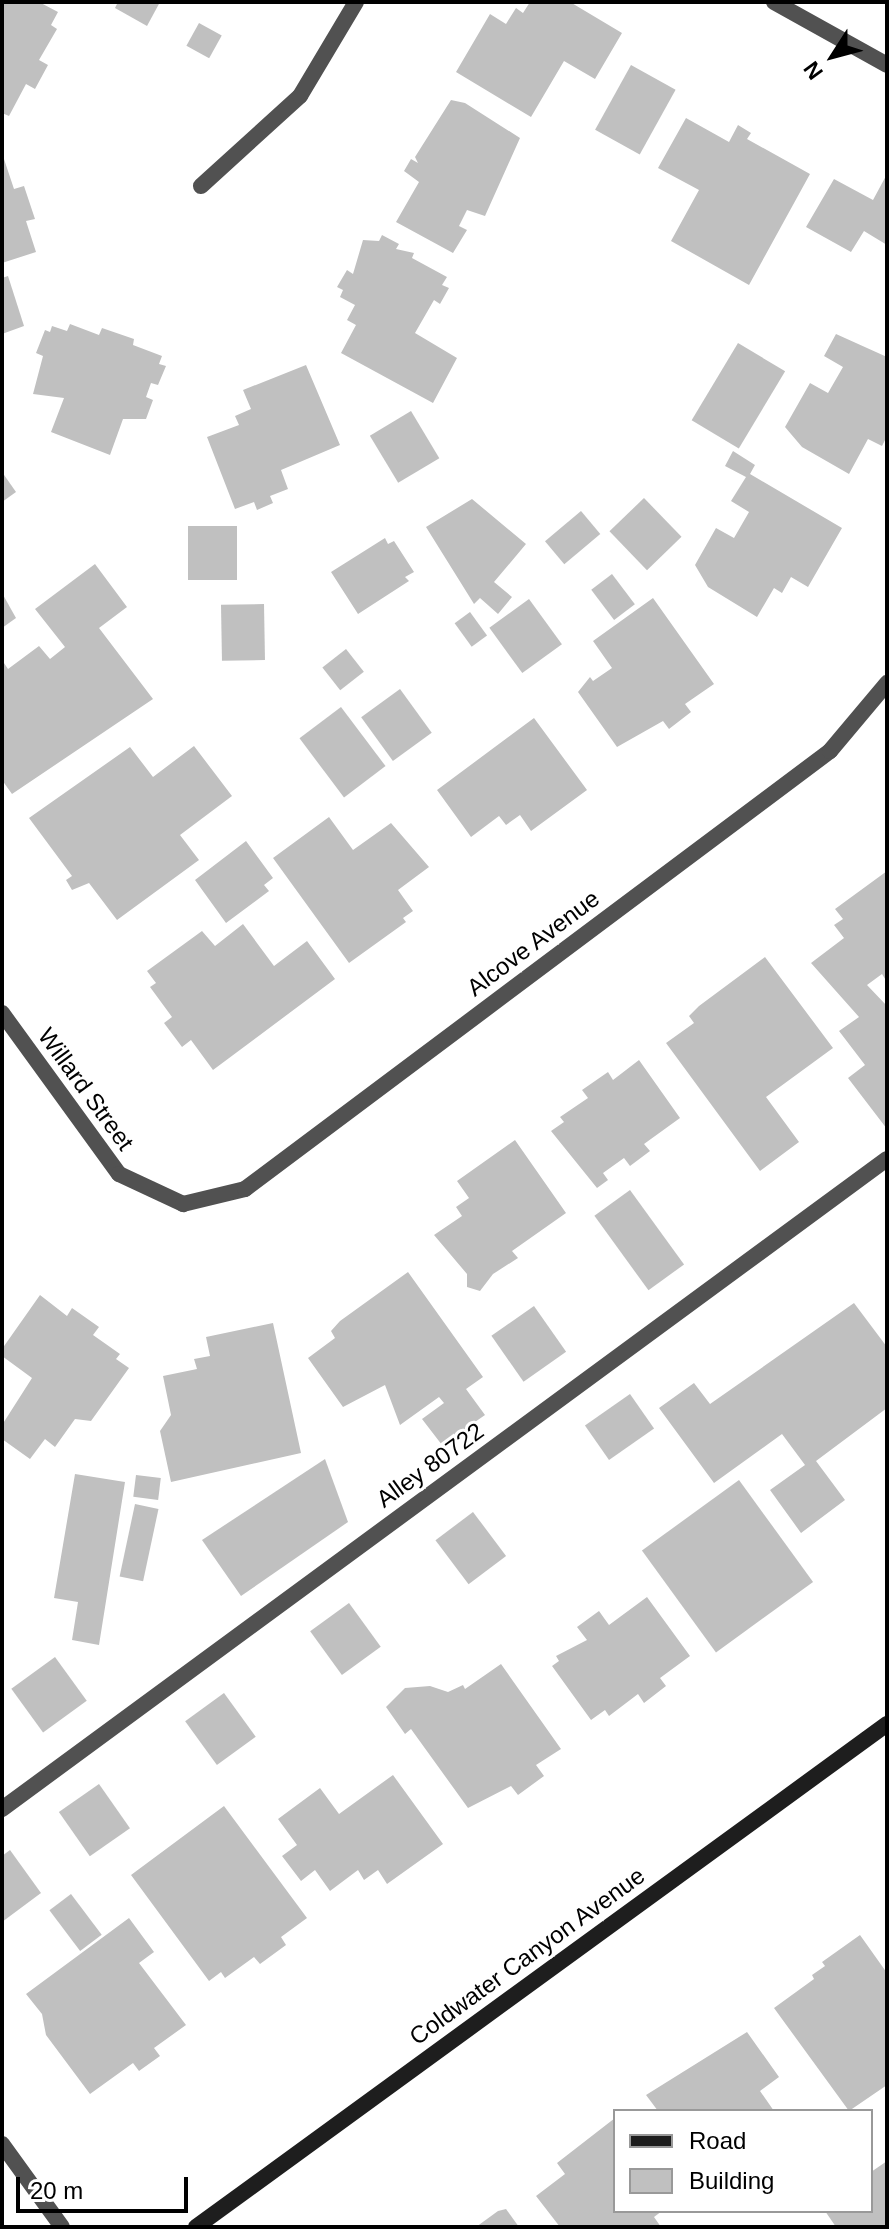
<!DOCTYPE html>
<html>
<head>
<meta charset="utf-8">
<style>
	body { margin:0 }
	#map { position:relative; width:889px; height:2229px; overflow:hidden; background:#fff; font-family:Helvetica,sans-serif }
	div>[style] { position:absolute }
	.building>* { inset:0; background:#c0c0c0; transform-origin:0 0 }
	.service>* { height:16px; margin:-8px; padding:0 8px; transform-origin:8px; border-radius:8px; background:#515151 }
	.minor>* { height:16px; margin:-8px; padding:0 8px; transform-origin:8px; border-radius:8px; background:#515151 }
	.secondary>* { height:16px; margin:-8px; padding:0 8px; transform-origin:8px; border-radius:8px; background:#1e1e1e }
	span { translate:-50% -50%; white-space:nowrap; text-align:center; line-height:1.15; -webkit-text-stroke:6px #fff; paint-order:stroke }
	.street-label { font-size:24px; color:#000 }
	.frame { position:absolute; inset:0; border:4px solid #000; pointer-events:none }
	.legend { position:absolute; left:613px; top:2109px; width:260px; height:104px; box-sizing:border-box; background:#fff; border:2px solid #999; margin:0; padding:10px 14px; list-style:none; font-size:24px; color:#000 }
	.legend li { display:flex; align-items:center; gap:16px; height:40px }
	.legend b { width:40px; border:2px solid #999 }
	.north { position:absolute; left:793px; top:16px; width:80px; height:80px; -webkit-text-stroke:6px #fff; paint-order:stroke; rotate:234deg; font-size:22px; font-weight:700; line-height:32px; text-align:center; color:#000 }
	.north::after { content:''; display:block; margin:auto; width:28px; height:36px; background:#000; clip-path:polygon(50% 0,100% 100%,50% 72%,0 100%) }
	.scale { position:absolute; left:16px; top:2177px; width:172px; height:36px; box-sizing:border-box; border:4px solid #000; border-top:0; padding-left:10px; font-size:24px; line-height:28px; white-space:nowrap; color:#000; -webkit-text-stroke:6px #fff; paint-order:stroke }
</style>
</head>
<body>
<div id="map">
	<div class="building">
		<div style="clip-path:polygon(2px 2px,39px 2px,58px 12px,51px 25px,57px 29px,39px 60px,48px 65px,35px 89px,26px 84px,9px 116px,2px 113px)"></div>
		<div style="clip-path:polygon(118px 2px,160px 2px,147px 26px,115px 8px)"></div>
		<div style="clip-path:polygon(530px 2px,570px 2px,622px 33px,595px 79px,564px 61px,531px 117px,456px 72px,490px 14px,506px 24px,516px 8px,523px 13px)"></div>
		<div style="left:199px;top:23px;width:26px;height:26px;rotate:29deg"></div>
		<div style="left:631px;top:65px;width:51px;height:74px;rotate:29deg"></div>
		<div style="clip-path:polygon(451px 100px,465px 103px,520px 138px,485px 216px,467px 210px,459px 226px,467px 230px,453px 253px,396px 222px,419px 182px,404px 171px,411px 159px,418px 163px,415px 157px)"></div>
		<div style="clip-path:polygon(686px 118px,729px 142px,738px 125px,751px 133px,747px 139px,810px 174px,749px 285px,671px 241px,699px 190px,658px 168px)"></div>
		<div style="clip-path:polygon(2px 153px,14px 189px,24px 186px,35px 219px,26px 221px,36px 252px,2px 263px)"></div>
		<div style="clip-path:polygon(887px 174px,887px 245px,864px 231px,851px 252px,806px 227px,834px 179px,873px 200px)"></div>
		<div style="clip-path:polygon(382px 235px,399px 244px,396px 249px,414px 253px,412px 258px,447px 277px,442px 285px,449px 288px,440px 304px,434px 300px,415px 333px,457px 358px,433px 403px,341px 353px,356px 325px,347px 320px,355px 305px,340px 297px,343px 290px,337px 287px,347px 270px,353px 274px,363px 240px,379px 241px)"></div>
		<div style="clip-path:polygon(8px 276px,24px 326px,2px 334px,2px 278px)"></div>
		<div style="clip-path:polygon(70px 324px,99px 335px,102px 328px,134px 339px,133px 345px,162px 356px,159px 364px,166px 366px,158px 385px,151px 383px,146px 397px,153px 400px,146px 419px,123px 419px,110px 455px,51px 432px,64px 398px,33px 394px,43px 356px,36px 353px,45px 330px,50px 332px,52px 326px,67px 331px)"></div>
		<div style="clip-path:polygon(836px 334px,887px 357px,887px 436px,882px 446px,868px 439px,849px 474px,802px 447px,785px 427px,810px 383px,828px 393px,843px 367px,824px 356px)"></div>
		<div style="left:738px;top:343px;width:55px;height:90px;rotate:31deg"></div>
		<div style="clip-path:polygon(306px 365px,340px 445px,281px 470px,288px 489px,270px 496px,273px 503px,257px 510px,254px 502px,235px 509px,207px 437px,239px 425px,235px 416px,251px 409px,243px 390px)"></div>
		<div style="left:411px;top:411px;width:55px;height:48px;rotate:59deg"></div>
		<div style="clip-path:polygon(733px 451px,755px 465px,750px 474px,842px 528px,808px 587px,791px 577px,782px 593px,774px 588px,757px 617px,708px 587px,695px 565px,716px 528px,734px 538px,749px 512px,731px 501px,746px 477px,725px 466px)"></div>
		<div style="clip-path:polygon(2px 472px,16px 492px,2px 502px)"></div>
		<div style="left:644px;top:498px;width:54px;height:48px;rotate:46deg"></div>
		<div style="clip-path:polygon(472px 499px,526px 544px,494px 582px,512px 597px,498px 614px,480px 598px,474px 604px,426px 527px)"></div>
		<div style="left:581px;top:511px;width:30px;height:47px;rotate:50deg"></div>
		<div style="left:237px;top:526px;width:54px;height:49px;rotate:90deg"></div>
		<div style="clip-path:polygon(385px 538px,388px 544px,394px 541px,414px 572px,405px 577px,409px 581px,358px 614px,331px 572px)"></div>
		<div style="clip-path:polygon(95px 564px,127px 607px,99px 628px,153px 699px,12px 794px,2px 780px,2px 660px,8px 669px,39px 646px,50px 659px,65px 647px,35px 609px)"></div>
		<div style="left:612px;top:574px;width:38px;height:26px;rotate:53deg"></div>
		<div style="clip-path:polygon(2px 593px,16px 618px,2px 628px)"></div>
		<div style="clip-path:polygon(653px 598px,714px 684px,685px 704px,691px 712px,669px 729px,663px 721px,617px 747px,578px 692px,590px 677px,593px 681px,612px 668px,593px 641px)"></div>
		<div style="left:529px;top:599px;width:56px;height:49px;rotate:54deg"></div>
		<div style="left:264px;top:604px;width:56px;height:43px;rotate:89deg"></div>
		<div style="left:470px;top:612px;width:29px;height:19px;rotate:54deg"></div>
		<div style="left:346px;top:649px;width:29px;height:30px;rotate:52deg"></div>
		<div style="left:400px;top:689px;width:54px;height:48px;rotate:54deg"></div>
		<div style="left:341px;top:707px;width:74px;height:52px;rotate:53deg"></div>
		<div style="clip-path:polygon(534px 718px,587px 790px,531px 831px,520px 815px,506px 825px,499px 816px,471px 837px,437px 790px)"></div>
		<div style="clip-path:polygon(194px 746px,232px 796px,180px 835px,199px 860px,117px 920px,89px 883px,72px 890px,66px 880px,72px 876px,29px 818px,130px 747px,153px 777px)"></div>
		<div style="clip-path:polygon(329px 817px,353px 850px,391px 823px,429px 867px,398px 890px,413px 911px,403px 918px,406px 922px,349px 963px,273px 858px)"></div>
		<div style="clip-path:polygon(246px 841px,273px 878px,264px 885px,269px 891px,226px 923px,195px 880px)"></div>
		<div style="clip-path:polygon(887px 871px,887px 982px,882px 974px,867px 985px,887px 1006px,887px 1129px,848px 1078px,865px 1065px,839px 1031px,859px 1017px,811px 963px,844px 938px,834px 925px,843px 919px,835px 909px)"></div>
		<div style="clip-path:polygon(243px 924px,274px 966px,307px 941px,335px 979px,213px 1070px,191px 1040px,182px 1047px,164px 1023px,172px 1017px,150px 987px,156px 983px,147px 971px,202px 931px,215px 946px)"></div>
		<div style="clip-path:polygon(765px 957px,833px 1048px,766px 1097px,799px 1142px,760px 1171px,666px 1043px,694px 1023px,689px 1016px,699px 1006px)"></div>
		<div style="clip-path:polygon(639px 1060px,680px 1118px,644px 1144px,650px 1151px,630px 1166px,624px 1158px,603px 1173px,608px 1180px,597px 1188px,551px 1131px,564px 1122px,560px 1117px,588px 1098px,582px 1090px,608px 1072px,613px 1080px)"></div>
		<div style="clip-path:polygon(515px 1140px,566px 1213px,512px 1251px,518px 1258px,493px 1274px,480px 1291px,467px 1287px,467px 1274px,434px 1235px,462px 1216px,456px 1207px,469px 1198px,457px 1181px)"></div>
		<div style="left:630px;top:1190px;width:92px;height:44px;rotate:54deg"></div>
		<div style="clip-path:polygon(408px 1272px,483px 1377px,466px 1389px,485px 1415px,442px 1445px,422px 1419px,444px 1403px,439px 1397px,400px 1425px,385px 1385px,343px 1407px,308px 1358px,335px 1338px,331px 1331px,340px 1321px)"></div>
		<div style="clip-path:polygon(40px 1295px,67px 1316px,72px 1308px,99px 1327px,93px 1335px,120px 1354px,116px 1359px,129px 1368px,91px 1421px,75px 1419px,55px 1447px,45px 1439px,30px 1459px,2px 1439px,2px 1425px,32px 1378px,2px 1356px,2px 1349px)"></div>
		<div style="clip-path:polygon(854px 1303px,887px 1347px,887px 1408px,816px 1461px,845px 1500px,801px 1533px,770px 1490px,805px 1465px,782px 1434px,714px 1483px,659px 1408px,694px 1383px,710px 1404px)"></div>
		<div style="left:534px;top:1306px;width:56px;height:52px;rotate:55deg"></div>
		<div style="clip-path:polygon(273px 1323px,301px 1453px,171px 1482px,160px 1431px,171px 1415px,163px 1376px,197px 1369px,194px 1359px,210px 1356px,206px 1337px)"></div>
		<div style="left:630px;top:1394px;width:42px;height:55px;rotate:55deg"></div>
		<div style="clip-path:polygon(325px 1459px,348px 1522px,241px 1596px,202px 1540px)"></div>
		<div style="clip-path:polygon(75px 1474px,125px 1482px,99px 1645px,72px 1640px,78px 1602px,54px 1598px)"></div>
		<div style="left:136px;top:1475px;width:25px;height:22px;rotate:7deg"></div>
		<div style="left:739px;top:1480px;width:126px;height:120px;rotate:54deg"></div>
		<div style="left:135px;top:1504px;width:24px;height:74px;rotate:12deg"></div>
		<div style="left:473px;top:1512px;width:55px;height:47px;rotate:53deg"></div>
		<div style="clip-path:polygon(647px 1597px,690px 1656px,660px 1678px,666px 1686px,644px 1703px,638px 1694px,609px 1716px,605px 1710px,591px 1720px,552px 1666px,559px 1661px,556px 1656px,587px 1640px,577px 1627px,599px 1611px,609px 1625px)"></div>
		<div style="left:349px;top:1603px;width:54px;height:48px;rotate:54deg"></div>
		<div style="left:55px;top:1657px;width:54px;height:54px;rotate:54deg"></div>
		<div style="clip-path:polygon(501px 1664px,561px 1749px,536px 1765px,544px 1776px,518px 1795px,511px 1786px,468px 1808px,411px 1729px,405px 1734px,386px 1707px,405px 1688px,430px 1686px,448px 1692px,463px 1685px,465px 1689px)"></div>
		<div style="left:224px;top:1693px;width:54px;height:48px;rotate:54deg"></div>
		<div style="clip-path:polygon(393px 1775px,443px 1844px,387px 1884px,378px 1870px,364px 1880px,358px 1870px,330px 1891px,315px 1870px,301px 1881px,282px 1856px,297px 1845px,278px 1819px,320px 1788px,339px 1814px)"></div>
		<div style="left:99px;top:1784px;width:54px;height:49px;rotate:55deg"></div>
		<div style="clip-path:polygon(224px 1806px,307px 1918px,281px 1937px,286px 1945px,260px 1964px,254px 1957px,225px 1978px,221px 1972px,209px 1981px,131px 1875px)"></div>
		<div style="clip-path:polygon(10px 1850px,41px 1893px,2px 1922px,2px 1856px)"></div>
		<div style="left:71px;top:1894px;width:51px;height:27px;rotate:53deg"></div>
		<div style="clip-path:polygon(129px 1918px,154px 1952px,139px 1963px,186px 2025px,154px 2048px,160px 2056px,139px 2071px,133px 2063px,90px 2094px,46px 2035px,42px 2014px,26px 1994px)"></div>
		<div style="clip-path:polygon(860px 1935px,887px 1973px,887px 2085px,849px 2111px,774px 2008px,814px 1979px,812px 1975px,825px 1966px,822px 1962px)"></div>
		<div style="clip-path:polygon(747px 2032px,779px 2077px,760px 2091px,774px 2111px,658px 2111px,646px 2095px)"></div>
		<div style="clip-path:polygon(615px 2118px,615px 2211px,662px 2211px,654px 2217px,661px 2227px,560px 2227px,536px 2196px,565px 2174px,557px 2163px)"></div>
		<div style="clip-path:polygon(887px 2161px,887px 2227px,836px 2227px,825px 2211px,871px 2211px,871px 2172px)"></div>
		<div style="clip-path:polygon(506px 2209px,519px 2227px,476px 2227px,498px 2211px)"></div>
	</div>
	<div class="service">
		<div style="left:2px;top:1809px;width:1098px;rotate:-36.3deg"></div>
	</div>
	<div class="minor">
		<div style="left:774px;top:2px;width:129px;rotate:29.1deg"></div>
		<div style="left:201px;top:186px;width:134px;rotate:-42.3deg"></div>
		<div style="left:300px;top:96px;width:109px;rotate:-59.2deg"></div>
		<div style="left:2px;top:1013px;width:199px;rotate:54deg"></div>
		<div style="left:119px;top:1174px;width:71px;rotate:25.1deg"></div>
		<div style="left:183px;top:1204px;width:64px;rotate:-13.6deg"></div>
		<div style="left:245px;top:1189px;width:731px;rotate:-36.82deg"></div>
		<div style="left:830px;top:751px;width:89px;rotate:-50deg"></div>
		<div style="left:2px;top:2144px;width:102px;rotate:54.1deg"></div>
	</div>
	<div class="secondary">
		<div style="left:196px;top:2227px;width:855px;rotate:-36.05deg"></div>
	</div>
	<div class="street-label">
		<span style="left:533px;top:943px;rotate:-37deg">Alcove Avenue</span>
		<span style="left:86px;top:1089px;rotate:54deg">Willard Street</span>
		<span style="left:430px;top:1465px;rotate:-36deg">Alley 80722</span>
		<span style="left:527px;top:1956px;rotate:-36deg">Coldwater Canyon Avenue</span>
	</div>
	<div class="frame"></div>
	<ul class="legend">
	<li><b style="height:10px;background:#1e1e1e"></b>Road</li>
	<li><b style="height:22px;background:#c0c0c0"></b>Building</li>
	</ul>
	<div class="north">N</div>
	<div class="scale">20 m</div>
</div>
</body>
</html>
